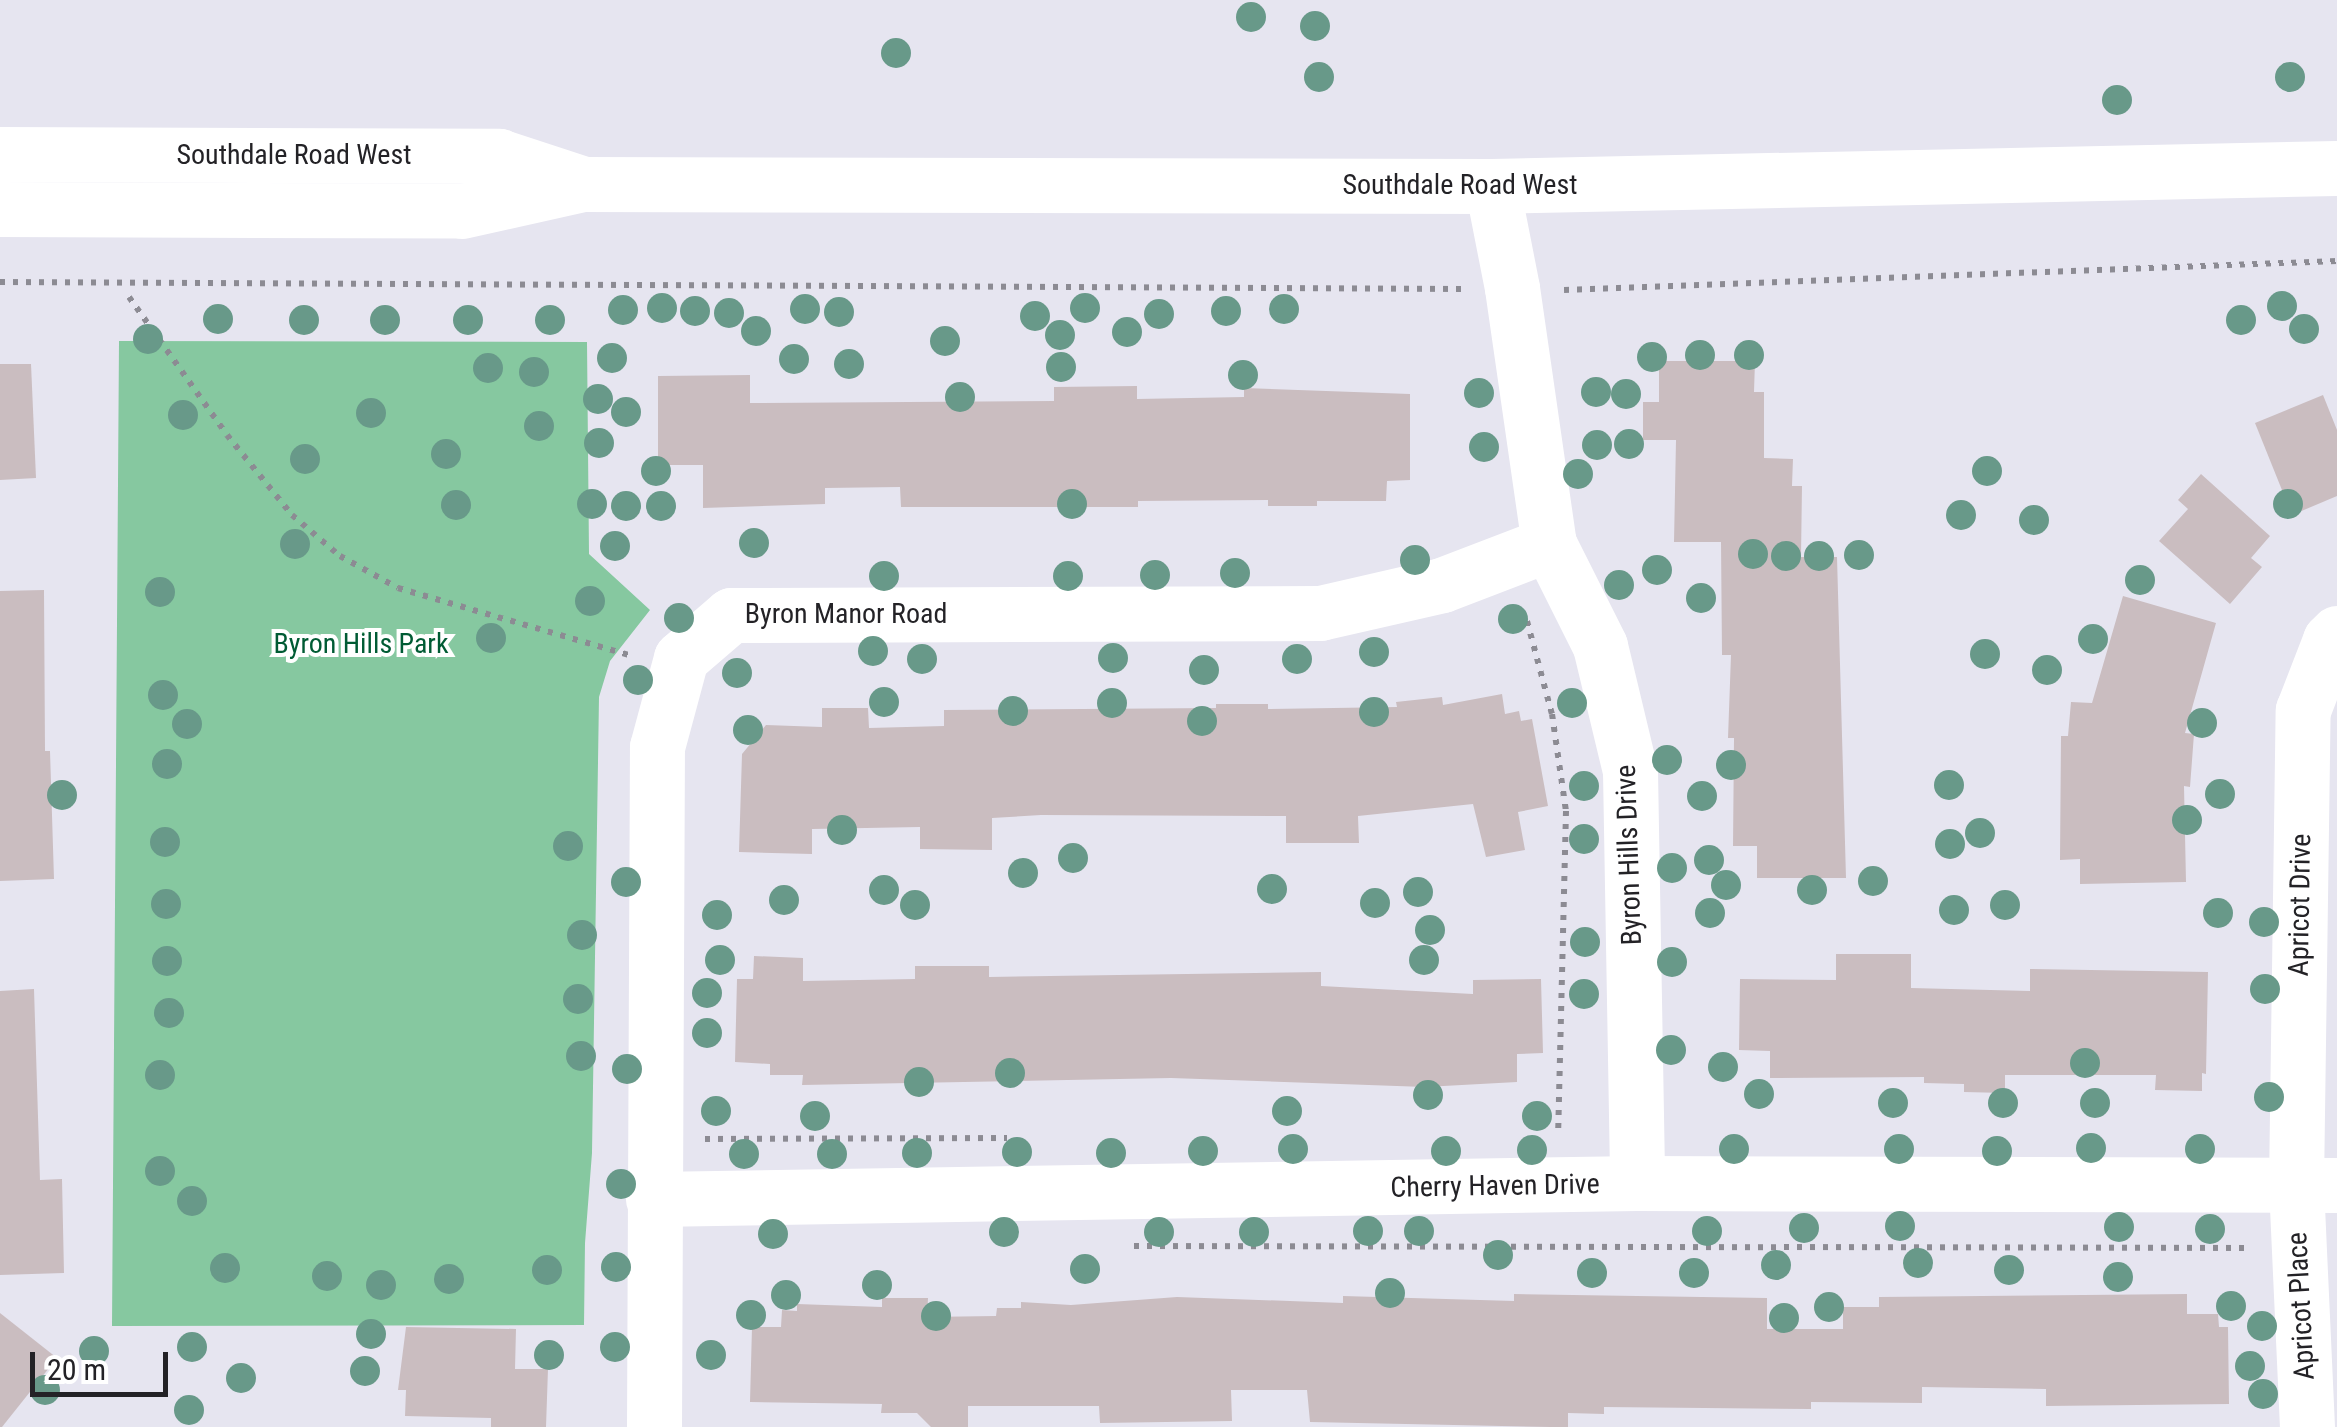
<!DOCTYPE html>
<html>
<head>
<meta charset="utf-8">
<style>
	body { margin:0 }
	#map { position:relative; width:2337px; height:1427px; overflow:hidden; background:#e6e5f0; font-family:"Roboto Condensed",sans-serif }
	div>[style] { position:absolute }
	.green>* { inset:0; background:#86c8a0 }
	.building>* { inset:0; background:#cabdc0 }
	.path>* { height:6px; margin-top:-3px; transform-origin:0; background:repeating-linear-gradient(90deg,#8c8b93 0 5px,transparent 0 13px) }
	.minor>* { height:55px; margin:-27.5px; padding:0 27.5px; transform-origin:27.5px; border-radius:27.5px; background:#fff }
	.major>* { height:55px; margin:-27.5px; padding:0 27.5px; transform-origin:27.5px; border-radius:27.5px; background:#fff }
	.trees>* { width:30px; height:30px; margin:-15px; border-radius:50%; background:#689989 }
	span { translate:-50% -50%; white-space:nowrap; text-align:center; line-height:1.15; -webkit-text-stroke:8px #fff; paint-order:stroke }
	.street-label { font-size:28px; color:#232226 }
	.park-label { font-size:28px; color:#005b34 }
	.scale { position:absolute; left:30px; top:1352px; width:138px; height:45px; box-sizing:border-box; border:5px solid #232226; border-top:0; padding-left:12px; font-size:30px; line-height:35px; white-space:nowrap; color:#232226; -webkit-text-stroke:8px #fff; paint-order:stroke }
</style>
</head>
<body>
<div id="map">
	<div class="green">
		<div style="clip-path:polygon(119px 341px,587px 342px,589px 554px,650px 610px,610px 661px,599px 697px,592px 1153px,585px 1243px,584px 1325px,112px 1326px)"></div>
	</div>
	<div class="building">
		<div style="clip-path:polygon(1659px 361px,1755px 361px,1754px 392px,1764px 392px,1764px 458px,1793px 459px,1792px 486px,1802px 486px,1801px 557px,1837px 557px,1846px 878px,1757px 878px,1757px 846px,1733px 846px,1734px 738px,1728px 738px,1731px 655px,1722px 655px,1721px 542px,1674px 542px,1676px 440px,1643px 440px,1643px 402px,1659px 402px)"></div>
		<div style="clip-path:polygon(0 364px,31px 364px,36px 478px,0 480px)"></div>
		<div style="clip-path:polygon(750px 375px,750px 403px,1054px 401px,1054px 387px,1137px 386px,1137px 399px,1244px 397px,1244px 388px,1410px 394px,1410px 480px,1387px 481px,1386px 501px,1317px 501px,1317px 506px,1268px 506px,1268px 500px,1138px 501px,1138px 507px,901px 507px,900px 487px,825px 488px,825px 504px,703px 508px,703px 465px,658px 465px,658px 376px)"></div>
		<div style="clip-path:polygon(2323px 395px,2337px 430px,2337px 496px,2292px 515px,2255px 423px)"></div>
		<div style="clip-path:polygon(2201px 474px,2270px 536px,2251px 558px,2262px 567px,2230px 604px,2159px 541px,2188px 509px,2178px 500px)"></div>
		<div style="clip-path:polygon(44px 590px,45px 751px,50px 751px,54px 879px,0 881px,0 591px)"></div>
		<div style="clip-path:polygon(2123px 596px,2216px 623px,2185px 733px,2194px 734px,2190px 787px,2184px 786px,2186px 882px,2080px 884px,2080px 859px,2060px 860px,2061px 736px,2068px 736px,2071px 702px,2092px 703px)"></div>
		<div style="clip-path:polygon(1502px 694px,1505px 714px,1519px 711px,1521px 721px,1532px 719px,1548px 806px,1518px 812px,1525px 850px,1486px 857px,1473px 804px,1358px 816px,1359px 843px,1286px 843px,1286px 816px,1041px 815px,992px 818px,992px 850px,920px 849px,920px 827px,812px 829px,812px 854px,739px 852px,742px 754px,766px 725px,822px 727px,822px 708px,868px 708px,869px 728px,944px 726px,944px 710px,1216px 708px,1216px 704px,1268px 704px,1268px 709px,1397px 707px,1396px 702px,1442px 697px,1443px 705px)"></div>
		<div style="clip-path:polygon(1836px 954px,1911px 954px,1911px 988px,2030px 991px,2030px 969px,2208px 972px,2206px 1074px,2202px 1073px,2202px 1091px,2155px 1090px,2156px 1075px,2005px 1075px,2005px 1093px,1964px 1092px,1964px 1084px,1924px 1083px,1924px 1077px,1770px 1078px,1770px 1051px,1739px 1050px,1740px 979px,1836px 980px)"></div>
		<div style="clip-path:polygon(754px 956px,803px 958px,803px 981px,915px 979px,915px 966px,989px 966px,989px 977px,1321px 972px,1321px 986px,1473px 994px,1473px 980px,1541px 979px,1543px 1053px,1517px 1054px,1517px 1082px,1425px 1087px,1171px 1078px,802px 1085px,803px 1075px,770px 1075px,770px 1064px,735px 1062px,737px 979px,753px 979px)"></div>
		<div style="clip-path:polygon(34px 989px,40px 1180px,62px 1179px,64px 1273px,0 1275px,0 991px)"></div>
		<div style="clip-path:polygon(1514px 1294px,1767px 1298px,1767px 1329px,1843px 1329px,1843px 1307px,1879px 1307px,1879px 1297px,2187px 1294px,2187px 1314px,2218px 1314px,2219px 1327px,2228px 1327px,2229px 1404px,2046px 1406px,2046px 1389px,1922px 1387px,1922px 1403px,1811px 1402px,1811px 1409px,1604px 1407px,1604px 1414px,1568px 1413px,1568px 1427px,1551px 1427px,1310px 1422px,1307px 1390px,1231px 1390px,1232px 1421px,1100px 1423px,1099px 1406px,968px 1406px,968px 1427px,931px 1427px,917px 1413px,881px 1413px,882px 1404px,750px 1402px,752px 1327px,781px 1327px,782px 1310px,797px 1311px,797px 1304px,882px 1307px,882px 1298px,928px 1298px,927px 1317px,996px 1316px,997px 1308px,1021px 1308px,1021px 1302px,1071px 1305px,1177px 1297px,1343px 1303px,1343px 1296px,1514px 1301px)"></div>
		<div style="clip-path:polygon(0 1313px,57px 1358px,2px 1427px,0 1427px)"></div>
		<div style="clip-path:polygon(406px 1327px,516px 1329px,515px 1369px,548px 1369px,546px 1427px,491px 1427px,491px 1418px,405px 1416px,406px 1390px,398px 1390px)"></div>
	</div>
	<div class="path">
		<div style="left:0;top:282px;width:1461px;rotate:0.27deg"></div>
		<div style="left:1564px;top:290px;width:774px;rotate:-2.15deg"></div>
		<div style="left:129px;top:297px;width:169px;rotate:54.6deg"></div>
		<div style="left:227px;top:435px;width:103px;rotate:50.9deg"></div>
		<div style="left:292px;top:515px;width:63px;rotate:40.5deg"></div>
		<div style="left:340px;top:556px;width:66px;rotate:28.9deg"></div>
		<div style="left:398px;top:588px;width:240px;rotate:16.2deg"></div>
		<div style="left:1527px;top:621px;width:96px;rotate:75deg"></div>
		<div style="left:1552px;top:714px;width:98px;rotate:81.8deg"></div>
		<div style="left:1566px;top:811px;width:324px;rotate:91.4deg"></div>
		<div style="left:705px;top:1139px;width:302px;rotate:-0.2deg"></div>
		<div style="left:1134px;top:1246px;width:1118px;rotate:0.1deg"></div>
	</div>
	<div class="minor">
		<div style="left:1492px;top:186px;width:104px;rotate:78.9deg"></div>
		<div style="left:1512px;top:288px;width:259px;rotate:81.8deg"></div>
		<div style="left:1549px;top:544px;width:114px;rotate:63.4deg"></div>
		<div style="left:1600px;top:646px;width:129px;rotate:76.5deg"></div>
		<div style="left:1630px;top:771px;width:412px;rotate:89deg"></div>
		<div style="left:653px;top:1199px;width:984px;rotate:-0.93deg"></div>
		<div style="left:1637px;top:1183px;width:700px;rotate:0.16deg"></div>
		<div style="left:654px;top:1427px;width:680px;rotate:-89.75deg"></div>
		<div style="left:657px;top:747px;width:92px;rotate:-74.9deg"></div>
		<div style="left:681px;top:658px;width:66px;rotate:-40.7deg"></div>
		<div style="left:731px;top:615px;width:589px;rotate:-0.19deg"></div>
		<div style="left:1320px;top:613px;width:125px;rotate:-12.9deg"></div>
		<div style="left:1442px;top:585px;width:115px;rotate:-21deg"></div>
		<div style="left:2307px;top:1427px;width:242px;rotate:-92.6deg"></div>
		<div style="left:2296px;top:1185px;width:475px;rotate:-89.2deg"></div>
		<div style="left:2303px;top:710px;width:75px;rotate:-68.9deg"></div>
		<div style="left:2330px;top:640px;width:10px;rotate:-45deg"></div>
	</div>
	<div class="major">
		<div style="left:0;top:154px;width:499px;rotate:0.2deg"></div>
		<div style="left:499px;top:156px;width:86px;rotate:18.2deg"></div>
		<div style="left:0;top:209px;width:462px;rotate:0.2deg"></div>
		<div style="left:462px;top:211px;width:124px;rotate:-12.6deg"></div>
		<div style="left:583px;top:184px;width:909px;rotate:0.13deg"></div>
		<div style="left:1492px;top:186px;width:845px;rotate:-1.22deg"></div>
	</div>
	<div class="trees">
		<div style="left:1251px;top:17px"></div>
		<div style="left:1315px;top:26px"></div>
		<div style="left:896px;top:53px"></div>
		<div style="left:1319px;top:77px"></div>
		<div style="left:2290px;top:77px"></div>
		<div style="left:2117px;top:100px"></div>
		<div style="left:2282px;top:306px"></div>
		<div style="left:662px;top:308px"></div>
		<div style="left:1085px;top:308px"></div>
		<div style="left:805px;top:309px"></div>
		<div style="left:1284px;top:309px"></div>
		<div style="left:623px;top:310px"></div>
		<div style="left:695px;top:311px"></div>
		<div style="left:1226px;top:311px"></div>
		<div style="left:839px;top:312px"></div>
		<div style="left:729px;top:313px"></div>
		<div style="left:1159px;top:314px"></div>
		<div style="left:1035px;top:316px"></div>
		<div style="left:218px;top:319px"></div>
		<div style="left:304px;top:320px"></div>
		<div style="left:385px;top:320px"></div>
		<div style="left:468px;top:320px"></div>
		<div style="left:550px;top:320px"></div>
		<div style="left:2241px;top:320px"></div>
		<div style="left:2304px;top:329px"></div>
		<div style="left:756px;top:331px"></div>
		<div style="left:1127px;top:332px"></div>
		<div style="left:1060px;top:335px"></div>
		<div style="left:148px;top:339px"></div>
		<div style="left:945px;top:341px"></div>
		<div style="left:1700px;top:355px"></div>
		<div style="left:1749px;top:355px"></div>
		<div style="left:1652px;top:357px"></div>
		<div style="left:612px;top:358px"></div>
		<div style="left:794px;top:359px"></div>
		<div style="left:849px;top:364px"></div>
		<div style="left:1061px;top:367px"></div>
		<div style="left:488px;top:368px"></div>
		<div style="left:534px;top:372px"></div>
		<div style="left:1243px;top:375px"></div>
		<div style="left:1596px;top:392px"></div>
		<div style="left:1479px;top:393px"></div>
		<div style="left:1626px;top:394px"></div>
		<div style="left:960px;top:397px"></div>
		<div style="left:598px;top:399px"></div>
		<div style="left:626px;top:412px"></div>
		<div style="left:371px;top:413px"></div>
		<div style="left:183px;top:415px"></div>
		<div style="left:539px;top:426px"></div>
		<div style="left:599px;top:443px"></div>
		<div style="left:1629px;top:444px"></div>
		<div style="left:1597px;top:445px"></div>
		<div style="left:1484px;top:447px"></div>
		<div style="left:446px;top:454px"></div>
		<div style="left:305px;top:459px"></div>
		<div style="left:656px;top:471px"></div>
		<div style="left:1987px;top:471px"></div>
		<div style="left:1578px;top:474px"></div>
		<div style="left:592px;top:504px"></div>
		<div style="left:1072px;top:504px"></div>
		<div style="left:2288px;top:504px"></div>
		<div style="left:456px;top:505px"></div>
		<div style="left:626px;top:506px"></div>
		<div style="left:661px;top:506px"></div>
		<div style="left:1961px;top:515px"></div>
		<div style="left:2034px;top:520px"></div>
		<div style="left:754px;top:543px"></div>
		<div style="left:295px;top:544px"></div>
		<div style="left:615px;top:546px"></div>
		<div style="left:1753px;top:554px"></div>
		<div style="left:1859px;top:555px"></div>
		<div style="left:1786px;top:556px"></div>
		<div style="left:1819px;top:556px"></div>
		<div style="left:1415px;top:560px"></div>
		<div style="left:1657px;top:570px"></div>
		<div style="left:1235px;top:573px"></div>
		<div style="left:1155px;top:575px"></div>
		<div style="left:884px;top:576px"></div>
		<div style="left:1068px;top:576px"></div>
		<div style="left:2140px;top:580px"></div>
		<div style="left:1619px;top:585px"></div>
		<div style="left:160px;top:592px"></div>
		<div style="left:1701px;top:598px"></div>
		<div style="left:590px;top:601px"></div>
		<div style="left:679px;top:618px"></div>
		<div style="left:1513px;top:619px"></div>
		<div style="left:491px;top:638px"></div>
		<div style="left:2093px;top:639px"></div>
		<div style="left:873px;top:651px"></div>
		<div style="left:1374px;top:652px"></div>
		<div style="left:1985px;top:654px"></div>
		<div style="left:1113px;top:658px"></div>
		<div style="left:922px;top:659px"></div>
		<div style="left:1297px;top:659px"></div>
		<div style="left:1204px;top:670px"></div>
		<div style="left:2047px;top:670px"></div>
		<div style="left:737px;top:673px"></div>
		<div style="left:638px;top:680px"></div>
		<div style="left:163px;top:695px"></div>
		<div style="left:884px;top:702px"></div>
		<div style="left:1112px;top:703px"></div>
		<div style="left:1572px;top:703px"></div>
		<div style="left:1013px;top:711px"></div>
		<div style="left:1374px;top:712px"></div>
		<div style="left:1202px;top:721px"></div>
		<div style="left:2202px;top:723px"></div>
		<div style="left:187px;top:724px"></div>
		<div style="left:748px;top:730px"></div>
		<div style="left:1667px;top:760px"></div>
		<div style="left:167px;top:764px"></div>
		<div style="left:1731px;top:765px"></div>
		<div style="left:1949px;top:785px"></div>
		<div style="left:1584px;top:786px"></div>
		<div style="left:2220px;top:794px"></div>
		<div style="left:62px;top:795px"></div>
		<div style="left:1702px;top:796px"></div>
		<div style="left:2187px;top:820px"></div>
		<div style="left:842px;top:830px"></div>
		<div style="left:1980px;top:833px"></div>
		<div style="left:1584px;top:839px"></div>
		<div style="left:165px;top:842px"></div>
		<div style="left:1950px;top:844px"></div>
		<div style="left:568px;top:846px"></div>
		<div style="left:1073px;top:858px"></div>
		<div style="left:1709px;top:860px"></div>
		<div style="left:1672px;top:868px"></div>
		<div style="left:1023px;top:873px"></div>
		<div style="left:1873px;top:881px"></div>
		<div style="left:626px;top:882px"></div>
		<div style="left:1726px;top:885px"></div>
		<div style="left:1272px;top:889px"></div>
		<div style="left:884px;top:890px"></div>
		<div style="left:1812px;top:890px"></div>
		<div style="left:1418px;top:892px"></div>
		<div style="left:784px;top:900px"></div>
		<div style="left:1375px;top:903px"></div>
		<div style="left:166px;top:904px"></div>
		<div style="left:915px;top:905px"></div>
		<div style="left:2005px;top:905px"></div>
		<div style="left:1954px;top:910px"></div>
		<div style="left:1710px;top:913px"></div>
		<div style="left:2218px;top:913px"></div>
		<div style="left:717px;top:915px"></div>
		<div style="left:2264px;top:922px"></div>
		<div style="left:1430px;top:930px"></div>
		<div style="left:582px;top:935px"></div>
		<div style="left:1585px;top:942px"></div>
		<div style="left:720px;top:960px"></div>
		<div style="left:1424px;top:960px"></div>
		<div style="left:167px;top:961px"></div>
		<div style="left:1672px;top:962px"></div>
		<div style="left:2265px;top:989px"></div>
		<div style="left:707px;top:993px"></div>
		<div style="left:1584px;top:994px"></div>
		<div style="left:578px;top:999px"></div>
		<div style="left:169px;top:1013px"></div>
		<div style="left:707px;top:1033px"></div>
		<div style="left:1671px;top:1050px"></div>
		<div style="left:581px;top:1056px"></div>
		<div style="left:2085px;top:1063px"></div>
		<div style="left:1723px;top:1067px"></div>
		<div style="left:627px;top:1069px"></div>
		<div style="left:1010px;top:1073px"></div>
		<div style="left:160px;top:1075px"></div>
		<div style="left:919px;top:1082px"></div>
		<div style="left:1759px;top:1094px"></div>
		<div style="left:1428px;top:1095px"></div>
		<div style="left:2269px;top:1097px"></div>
		<div style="left:1893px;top:1103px"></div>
		<div style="left:2003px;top:1103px"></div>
		<div style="left:2095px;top:1103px"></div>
		<div style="left:716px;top:1111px"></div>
		<div style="left:1287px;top:1111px"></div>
		<div style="left:815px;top:1116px"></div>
		<div style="left:1537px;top:1116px"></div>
		<div style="left:2091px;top:1148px"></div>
		<div style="left:1293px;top:1149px"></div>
		<div style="left:1734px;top:1149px"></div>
		<div style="left:1899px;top:1149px"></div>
		<div style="left:2200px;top:1149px"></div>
		<div style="left:1532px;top:1150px"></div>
		<div style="left:1203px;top:1151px"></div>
		<div style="left:1446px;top:1151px"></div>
		<div style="left:1997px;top:1151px"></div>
		<div style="left:1017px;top:1152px"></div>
		<div style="left:917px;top:1153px"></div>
		<div style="left:1111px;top:1153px"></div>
		<div style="left:744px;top:1154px"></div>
		<div style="left:832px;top:1154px"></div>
		<div style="left:160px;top:1171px"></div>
		<div style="left:621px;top:1184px"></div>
		<div style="left:192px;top:1201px"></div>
		<div style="left:1900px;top:1226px"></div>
		<div style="left:2119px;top:1227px"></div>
		<div style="left:1804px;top:1228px"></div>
		<div style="left:2210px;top:1229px"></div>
		<div style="left:1368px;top:1231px"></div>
		<div style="left:1419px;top:1231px"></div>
		<div style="left:1707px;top:1231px"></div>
		<div style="left:1004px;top:1232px"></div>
		<div style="left:1159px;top:1232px"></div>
		<div style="left:1254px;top:1232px"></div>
		<div style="left:773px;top:1234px"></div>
		<div style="left:1498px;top:1255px"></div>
		<div style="left:1918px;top:1263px"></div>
		<div style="left:1776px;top:1265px"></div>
		<div style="left:616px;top:1267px"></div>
		<div style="left:225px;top:1268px"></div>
		<div style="left:1085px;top:1269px"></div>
		<div style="left:547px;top:1270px"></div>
		<div style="left:2009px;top:1270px"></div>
		<div style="left:1592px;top:1273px"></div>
		<div style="left:1694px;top:1273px"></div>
		<div style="left:327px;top:1276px"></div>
		<div style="left:2118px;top:1277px"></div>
		<div style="left:449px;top:1279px"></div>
		<div style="left:381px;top:1285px"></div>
		<div style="left:877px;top:1285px"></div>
		<div style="left:1390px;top:1293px"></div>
		<div style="left:786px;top:1295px"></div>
		<div style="left:2231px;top:1306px"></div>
		<div style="left:1829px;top:1307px"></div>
		<div style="left:751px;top:1315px"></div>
		<div style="left:936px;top:1316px"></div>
		<div style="left:1784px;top:1318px"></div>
		<div style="left:2262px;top:1326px"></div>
		<div style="left:371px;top:1334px"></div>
		<div style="left:192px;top:1347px"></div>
		<div style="left:615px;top:1347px"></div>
		<div style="left:94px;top:1351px"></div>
		<div style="left:549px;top:1355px"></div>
		<div style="left:711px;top:1355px"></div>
		<div style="left:2250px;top:1366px"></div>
		<div style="left:365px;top:1371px"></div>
		<div style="left:241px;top:1378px"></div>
		<div style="left:45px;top:1390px"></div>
		<div style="left:2263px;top:1394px"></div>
		<div style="left:189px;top:1410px"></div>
	</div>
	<div class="street-label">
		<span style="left:294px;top:155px">Southdale Road West</span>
		<span style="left:1460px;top:185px">Southdale Road West</span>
		<span style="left:846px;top:614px">Byron Manor Road</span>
		<span style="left:1629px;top:855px;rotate:-92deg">Byron Hills Drive</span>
		<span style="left:2300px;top:905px;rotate:-89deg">Apricot Drive</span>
		<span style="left:1495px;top:1186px;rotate:-1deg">Cherry Haven Drive</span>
		<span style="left:2301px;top:1306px;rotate:-93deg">Apricot Place</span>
	</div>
	<div class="park-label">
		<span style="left:361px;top:644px">Byron Hills Park</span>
	</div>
	<div class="scale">20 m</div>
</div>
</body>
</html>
